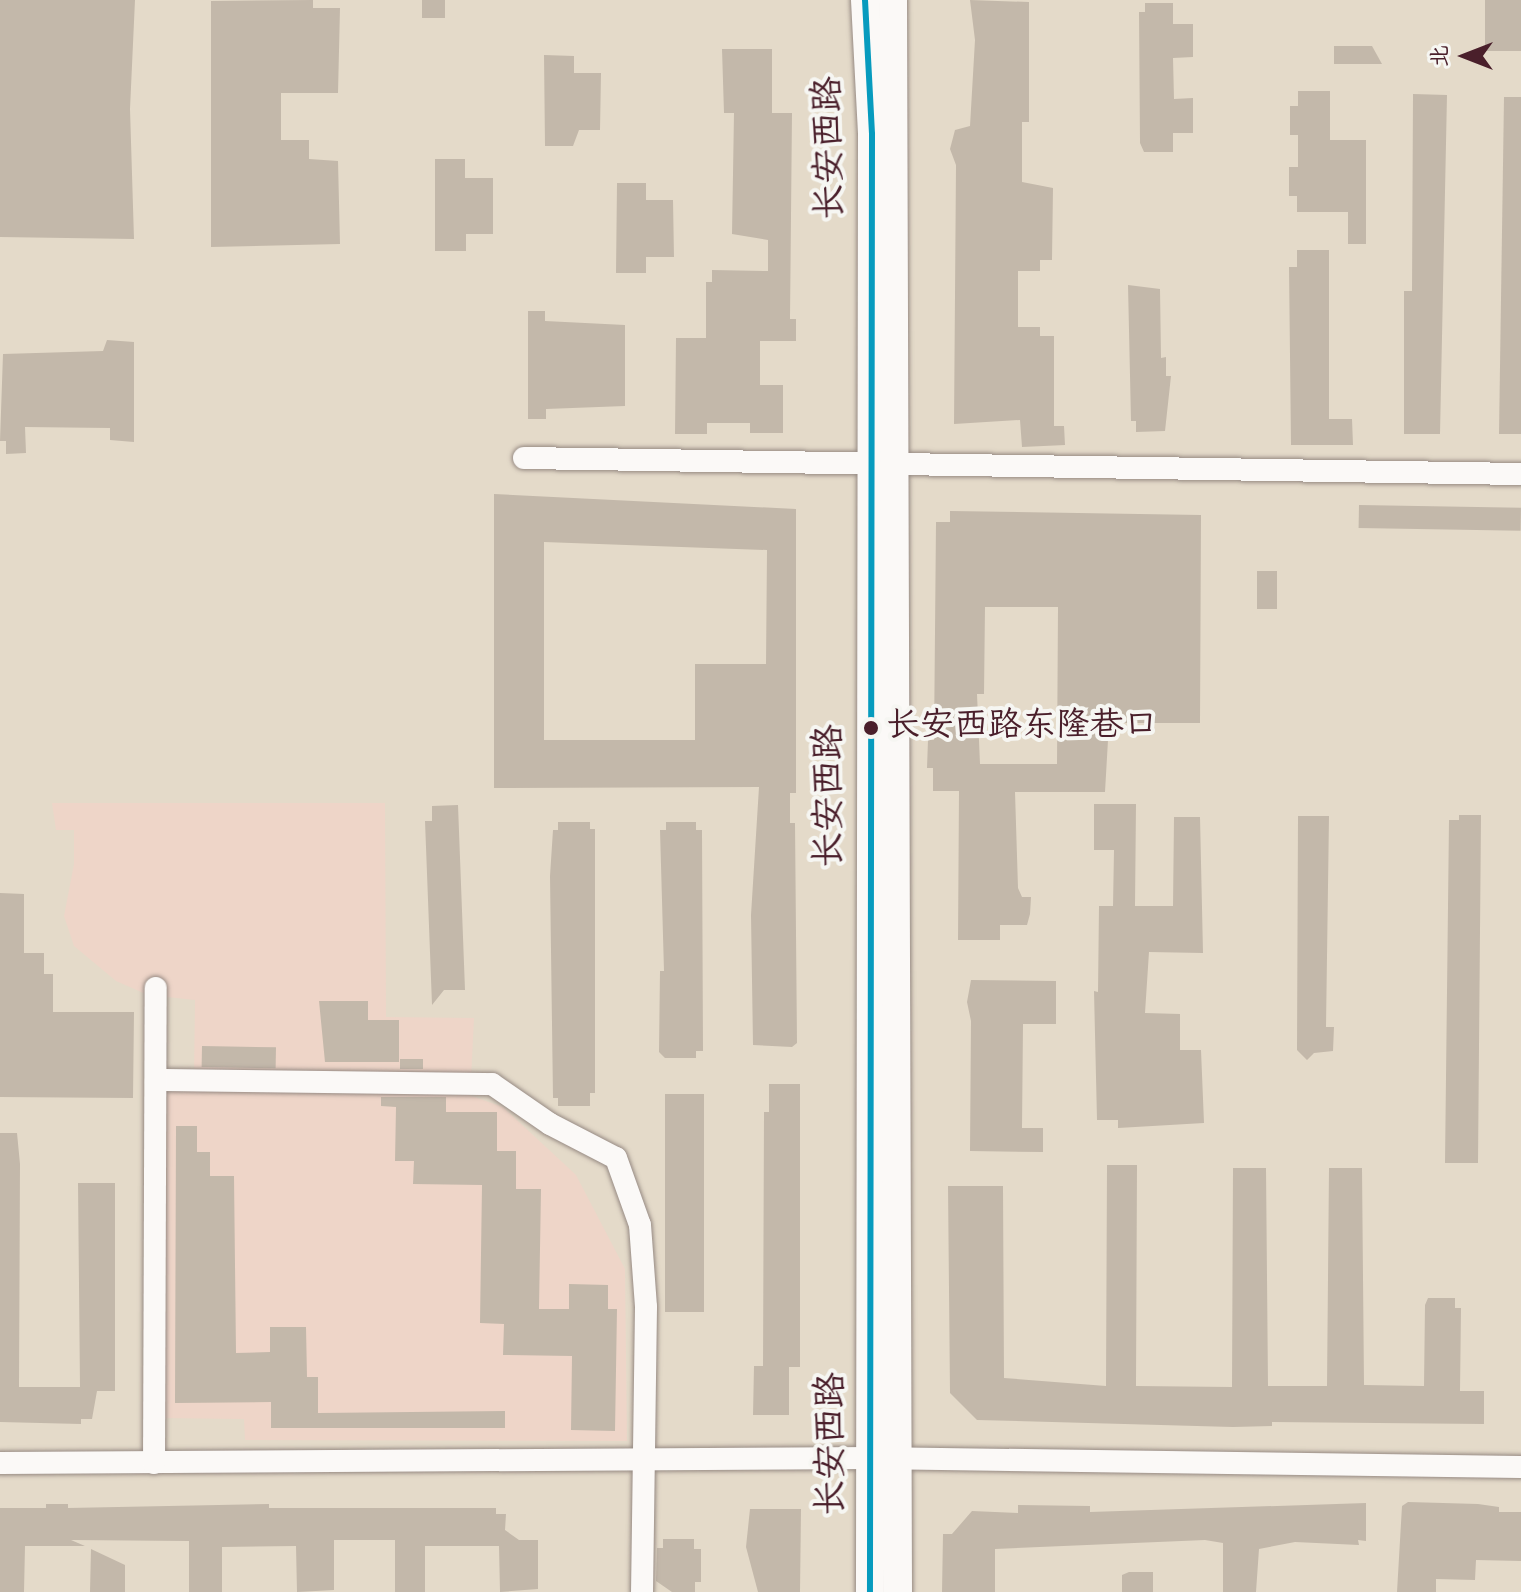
<!DOCTYPE html>
<html>
<head>
<meta charset="utf-8">
<style>
	body { margin:0 }
	#map { position:relative; width:1521px; height:1592px; overflow:hidden; background:#e4dac9; font-family:"Indie Flower","LXGW WenKai TC",sans-serif }
	div>[style] { position:absolute }
	.built>* { inset:0; background:#eed5c8 }
	.building>* { inset:0; background:#c3b8aa; transform-origin:0 0 }
	.roads { filter:drop-shadow(0 0 2px #968a83) drop-shadow(0 0 2px #968a83) }
	.minor>* { height:22px; margin:-11px; padding:0 11px; transform-origin:11px; border-radius:11px; background:#fbf9f7 }
	.major>* { height:28px; margin:-14px; padding:0 14px; transform-origin:14px; border-radius:14px; background:#fbf9f7 }
	.bus-1>* { height:6px; margin:-3px; padding:0 3px; transform-origin:3px; border-radius:3px; background:#079bbe }
	.dots>* { width:22px; height:22px; translate:-50% -50%; box-sizing:border-box; border:4px solid #f6f6f2; border-radius:50% }
	span { translate:-50% -50%; white-space:nowrap; text-align:center; line-height:1.15; -webkit-text-stroke:8px #f6f6f2; paint-order:stroke }
	.bus-label { font-size:34px; color:#4a1f2b }
	.left { translate:0 -50%; text-align:left }
	.street-label { font-size:36px; color:#4a1f2b }
	.north { position:absolute; left:1425px; top:16px; width:80px; height:80px; -webkit-text-stroke:6px #f6f6f2; paint-order:stroke; rotate:270deg; font-size:22px; font-weight:700; line-height:32px; text-align:center; color:#4a1f2b }
	.north::after { content:''; display:block; margin:auto; width:28px; height:36px; background:#4a1f2b; clip-path:polygon(50% 0,100% 100%,50% 72%,0 100%) }
</style>
</head>
<body>
<div id="map">
	<div class="built">
		<div style="clip-path:polygon(52px 803px,385px 803px,386px 1017px,474px 1018px,471px 1079px,194px 1076px,195px 1000px,148px 995px,116px 981px,74px 946px,64px 916px,74px 864px,74px 830px,56px 830px)"></div>
		<div style="clip-path:polygon(162px 1087px,449px 1088px,503px 1107px,576px 1175px,625px 1269px,627px 1441px,245px 1440px,244px 1419px,161px 1418px)"></div>
	</div>
	<div class="building">
		<div style="clip-path:polygon(0 0,135px 0,130px 109px,134px 239px,0 237px)"></div>
		<div style="clip-path:polygon(313px 0,313px 8px,340px 8px,338px 93px,281px 93px,281px 140px,309px 140px,309px 159px,338px 161px,340px 244px,211px 247px,211px 1px)"></div>
		<div style="left:422px;top:0;width:23px;height:18px"></div>
		<div style="clip-path:polygon(970px 0,1029px 2px,1029px 122px,1022px 122px,1022px 182px,1053px 188px,1052px 260px,1040px 260px,1040px 271px,1018px 271px,1018px 327px,1040px 327px,1040px 336px,1054px 336px,1054px 426px,1064px 426px,1065px 445px,1022px 447px,1020px 420px,954px 424px,956px 165px,950px 149px,955px 130px,970px 126px,975px 40px)"></div>
		<div style="left:1485px;top:0;width:36px;height:51px"></div>
		<div style="clip-path:polygon(1145px 3px,1173px 3px,1173px 24px,1193px 24px,1193px 57px,1173px 58px,1174px 99px,1193px 98px,1193px 133px,1173px 133px,1173px 152px,1144px 152px,1140px 143px,1139px 12px,1145px 12px)"></div>
		<div style="clip-path:polygon(1334px 46px,1372px 46px,1382px 64px,1334px 64px)"></div>
		<div style="clip-path:polygon(722px 49px,772px 49px,772px 113px,792px 113px,790px 319px,796px 319px,796px 341px,760px 341px,760px 385px,783px 385px,783px 433px,750px 433px,750px 423px,707px 423px,707px 434px,675px 434px,676px 338px,706px 338px,706px 282px,712px 282px,712px 270px,768px 271px,768px 240px,732px 234px,734px 113px,724px 113px)"></div>
		<div style="clip-path:polygon(544px 55px,574px 56px,574px 73px,601px 73px,600px 130px,579px 130px,573px 146px,545px 146px)"></div>
		<div style="clip-path:polygon(1298px 91px,1330px 91px,1330px 140px,1366px 140px,1366px 244px,1348px 244px,1348px 212px,1297px 212px,1297px 196px,1289px 196px,1289px 167px,1298px 167px,1298px 135px,1290px 135px,1290px 106px,1298px 106px)"></div>
		<div style="clip-path:polygon(1413px 94px,1447px 95px,1440px 434px,1404px 434px,1404px 291px,1412px 291px)"></div>
		<div style="clip-path:polygon(1504px 97px,1521px 97px,1521px 434px,1499px 434px)"></div>
		<div style="clip-path:polygon(435px 159px,465px 159px,465px 178px,493px 178px,493px 234px,466px 234px,466px 251px,435px 251px)"></div>
		<div style="clip-path:polygon(617px 183px,646px 183px,646px 200px,673px 200px,674px 257px,646px 257px,646px 273px,616px 273px)"></div>
		<div style="clip-path:polygon(1297px 250px,1329px 250px,1329px 419px,1352px 419px,1353px 445px,1291px 445px,1289px 267px,1297px 267px)"></div>
		<div style="clip-path:polygon(1128px 285px,1160px 289px,1161px 358px,1166px 357px,1166px 376px,1171px 376px,1165px 431px,1136px 432px,1136px 421px,1131px 421px)"></div>
		<div style="clip-path:polygon(528px 311px,545px 311px,545px 321px,625px 325px,625px 406px,546px 409px,546px 419px,528px 419px)"></div>
		<div style="clip-path:polygon(107px 340px,134px 342px,134px 442px,110px 440px,110px 428px,25px 427px,26px 453px,6px 454px,6px 441px,0 441px,3px 354px,103px 351px)"></div>
		<div style="clip-path:polygon(evenodd,494px 494px,796px 509px,796px 793px,790px 793px,790px 823px,795px 823px,797px 1043px,792px 1047px,753px 1045px,751px 915px,759px 787px,494px 788px,494px 494px,544px 542px,767px 550px,766px 664px,695px 664px,695px 740px,544px 740px,544px 542px)"></div>
		<div style="left:1359px;top:505px;width:162px;height:23px;rotate:1deg"></div>
		<div style="clip-path:polygon(evenodd,950px 511px,1201px 515px,1200px 723px,1109px 723px,1105px 792px,1015px 792px,1018px 888px,1022px 897px,1031px 897px,1030px 914px,1027px 925px,1000px 925px,1000px 940px,958px 940px,959px 791px,933px 791px,933px 768px,927px 768px,928px 740px,934px 740px,936px 522px,950px 522px,950px 511px,985px 607px,1058px 607px,1057px 764px,980px 764px,977px 694px,984px 694px,985px 607px)"></div>
		<div style="left:1257px;top:571px;width:20px;height:38px"></div>
		<div style="clip-path:polygon(1094px 804px,1136px 804px,1135px 906px,1173px 906px,1174px 817px,1200px 817px,1203px 953px,1149px 952px,1145px 1013px,1180px 1014px,1180px 1050px,1201px 1050px,1204px 1123px,1118px 1128px,1118px 1120px,1097px 1120px,1094px 991px,1098px 992px,1099px 906px,1113px 906px,1114px 850px,1094px 850px)"></div>
		<div style="clip-path:polygon(458px 805px,465px 990px,444px 990px,432px 1005px,425px 821px,432px 821px,432px 806px)"></div>
		<div style="clip-path:polygon(1459px 815px,1481px 815px,1478px 1163px,1445px 1163px,1449px 820px,1459px 820px)"></div>
		<div style="clip-path:polygon(1298px 816px,1329px 816px,1326px 1027px,1334px 1027px,1333px 1051px,1314px 1053px,1307px 1060px,1297px 1050px)"></div>
		<div style="clip-path:polygon(558px 822px,590px 822px,590px 829px,595px 829px,595px 1093px,590px 1093px,590px 1106px,558px 1106px,558px 1098px,553px 1098px,550px 876px,553px 830px,558px 830px)"></div>
		<div style="clip-path:polygon(666px 822px,696px 822px,696px 830px,702px 830px,703px 1051px,696px 1051px,696px 1058px,665px 1058px,659px 1052px,660px 971px,664px 971px,660px 830px,666px 830px)"></div>
		<div style="clip-path:polygon(0 893px,24px 894px,24px 953px,44px 953px,44px 974px,53px 974px,53px 1012px,134px 1012px,133px 1098px,0 1097px)"></div>
		<div style="clip-path:polygon(971px 980px,1056px 981px,1056px 1024px,1023px 1024px,1022px 1128px,1043px 1128px,1043px 1152px,970px 1151px,971px 1021px,967px 1002px)"></div>
		<div style="clip-path:polygon(319px 1001px,368px 1001px,368px 1020px,399px 1020px,399px 1062px,325px 1062px)"></div>
		<div style="left:202px;top:1046px;width:74px;height:21px;rotate:1deg"></div>
		<div style="left:400px;top:1059px;width:23px;height:10px"></div>
		<div style="clip-path:polygon(769px 1084px,800px 1084px,800px 1367px,789px 1367px,789px 1415px,753px 1415px,754px 1366px,763px 1366px,764px 1112px,769px 1112px)"></div>
		<div style="left:665px;top:1094px;width:39px;height:218px"></div>
		<div style="clip-path:polygon(381px 1097px,446px 1097px,446px 1112px,497px 1112px,497px 1151px,516px 1151px,516px 1189px,541px 1189px,539px 1309px,569px 1309px,569px 1284px,608px 1285px,608px 1309px,617px 1309px,615px 1431px,571px 1430px,572px 1356px,503px 1355px,504px 1324px,480px 1323px,482px 1185px,413px 1184px,414px 1161px,395px 1161px,396px 1107px,381px 1106px)"></div>
		<div style="clip-path:polygon(176px 1126px,197px 1126px,197px 1152px,210px 1152px,210px 1176px,234px 1176px,236px 1353px,270px 1352px,270px 1327px,306px 1327px,307px 1377px,318px 1377px,318px 1413px,505px 1411px,505px 1428px,271px 1428px,271px 1402px,175px 1403px)"></div>
		<div style="clip-path:polygon(0 1133px,17px 1133px,20px 1164px,19px 1387px,80px 1387px,78px 1183px,115px 1183px,115px 1391px,97px 1391px,92px 1419px,81px 1419px,81px 1424px,0 1422px)"></div>
		<div style="clip-path:polygon(1107px 1165px,1137px 1165px,1136px 1386px,1232px 1387px,1233px 1168px,1266px 1168px,1268px 1386px,1327px 1386px,1329px 1168px,1362px 1168px,1364px 1385px,1424px 1386px,1425px 1305px,1428px 1298px,1455px 1298px,1455px 1308px,1461px 1308px,1460px 1391px,1484px 1391px,1484px 1424px,1272px 1422px,1272px 1426px,1233px 1427px,977px 1420px,950px 1393px,948px 1186px,1003px 1186px,1004px 1378px,1106px 1386px)"></div>
		<div style="clip-path:polygon(1408px 1502px,1478px 1504px,1499px 1507px,1499px 1512px,1521px 1512px,1521px 1561px,1476px 1560px,1475px 1580px,1436px 1579px,1436px 1592px,1397px 1592px,1402px 1506px)"></div>
		<div style="clip-path:polygon(1366px 1503px,1366px 1541px,1358px 1540px,1359px 1545px,1295px 1542px,1259px 1549px,1256px 1592px,1223px 1592px,1223px 1543px,1205px 1540px,995px 1549px,995px 1592px,942px 1592px,943px 1534px,952px 1534px,972px 1511px,1018px 1513px,1018px 1505px,1090px 1506px,1090px 1512px)"></div>
		<div style="clip-path:polygon(46px 1504px,68px 1504px,68px 1508px,269px 1504px,269px 1508px,496px 1508px,496px 1514px,506px 1514px,505px 1530px,519px 1540px,538px 1540px,538px 1589px,500px 1592px,499px 1546px,425px 1546px,425px 1592px,395px 1592px,395px 1540px,334px 1540px,334px 1590px,297px 1592px,296px 1546px,222px 1547px,222px 1592px,189px 1592px,189px 1541px,71px 1540px,85px 1546px,25px 1546px,24px 1592px,0 1592px,0 1508px,46px 1508px)"></div>
		<div style="clip-path:polygon(750px 1509px,801px 1509px,800px 1592px,758px 1592px,746px 1547px)"></div>
		<div style="clip-path:polygon(663px 1539px,694px 1539px,694px 1549px,701px 1549px,701px 1582px,695px 1582px,695px 1592px,672px 1592px,656px 1581px,657px 1548px,663px 1548px)"></div>
		<div style="clip-path:polygon(91px 1549px,125px 1565px,125px 1592px,90px 1592px)"></div>
		<div style="clip-path:polygon(1129px 1572px,1153px 1572px,1153px 1592px,1122px 1592px,1122px 1575px)"></div>
	</div>
	<div class="roads">
		<div class="minor">
			<div style="left:524px;top:458px;width:997px;rotate:0.92deg"></div>
			<div style="left:156px;top:1080px;width:336px;rotate:0.7deg"></div>
			<div style="left:492px;top:1084px;width:70px;rotate:34.6deg"></div>
			<div style="left:550px;top:1124px;width:74px;rotate:27.3deg"></div>
			<div style="left:616px;top:1158px;width:71px;rotate:70.3deg"></div>
			<div style="left:640px;top:1225px;width:82px;rotate:85.8deg"></div>
			<div style="left:646px;top:1307px;width:285px;rotate:90.8deg"></div>
			<div style="left:0;top:1463px;width:872px;rotate:-0.33deg"></div>
			<div style="left:872px;top:1458px;width:649px;rotate:0.79deg"></div>
			<div style="left:154px;top:1463px;width:475px;rotate:-89.8deg"></div>
		</div>
		<div class="major">
			<div style="left:865px;top:0;width:134px;rotate:87deg"></div>
			<div style="left:872px;top:134px;width:1458px;rotate:90.08deg"></div>
			<div style="left:893px;top:0;width:1592px;rotate:89.82deg"></div>
		</div>
	</div>
	<div class="bus-1">
		<div style="left:865px;top:0;width:134px;rotate:87deg"></div>
		<div style="left:872px;top:134px;width:1458px;rotate:90.08deg"></div>
	</div>
	<div class="dots">
		<div style="left:871px;top:728px;background:#4a1f2b"></div>
	</div>
	<div class="bus-label">
		<span class="left" style="left:886px;top:728px">长安西路东隆巷口</span>
	</div>
	<div class="street-label">
		<span style="left:831px;top:148px;rotate:-91deg">长安西路</span>
		<span style="left:831px;top:796px;rotate:-90deg">长安西路</span>
		<span style="left:833px;top:1444px;rotate:-90deg">长安西路</span>
	</div>
	<div class="north">北</div>
</div>
</body>
</html>
